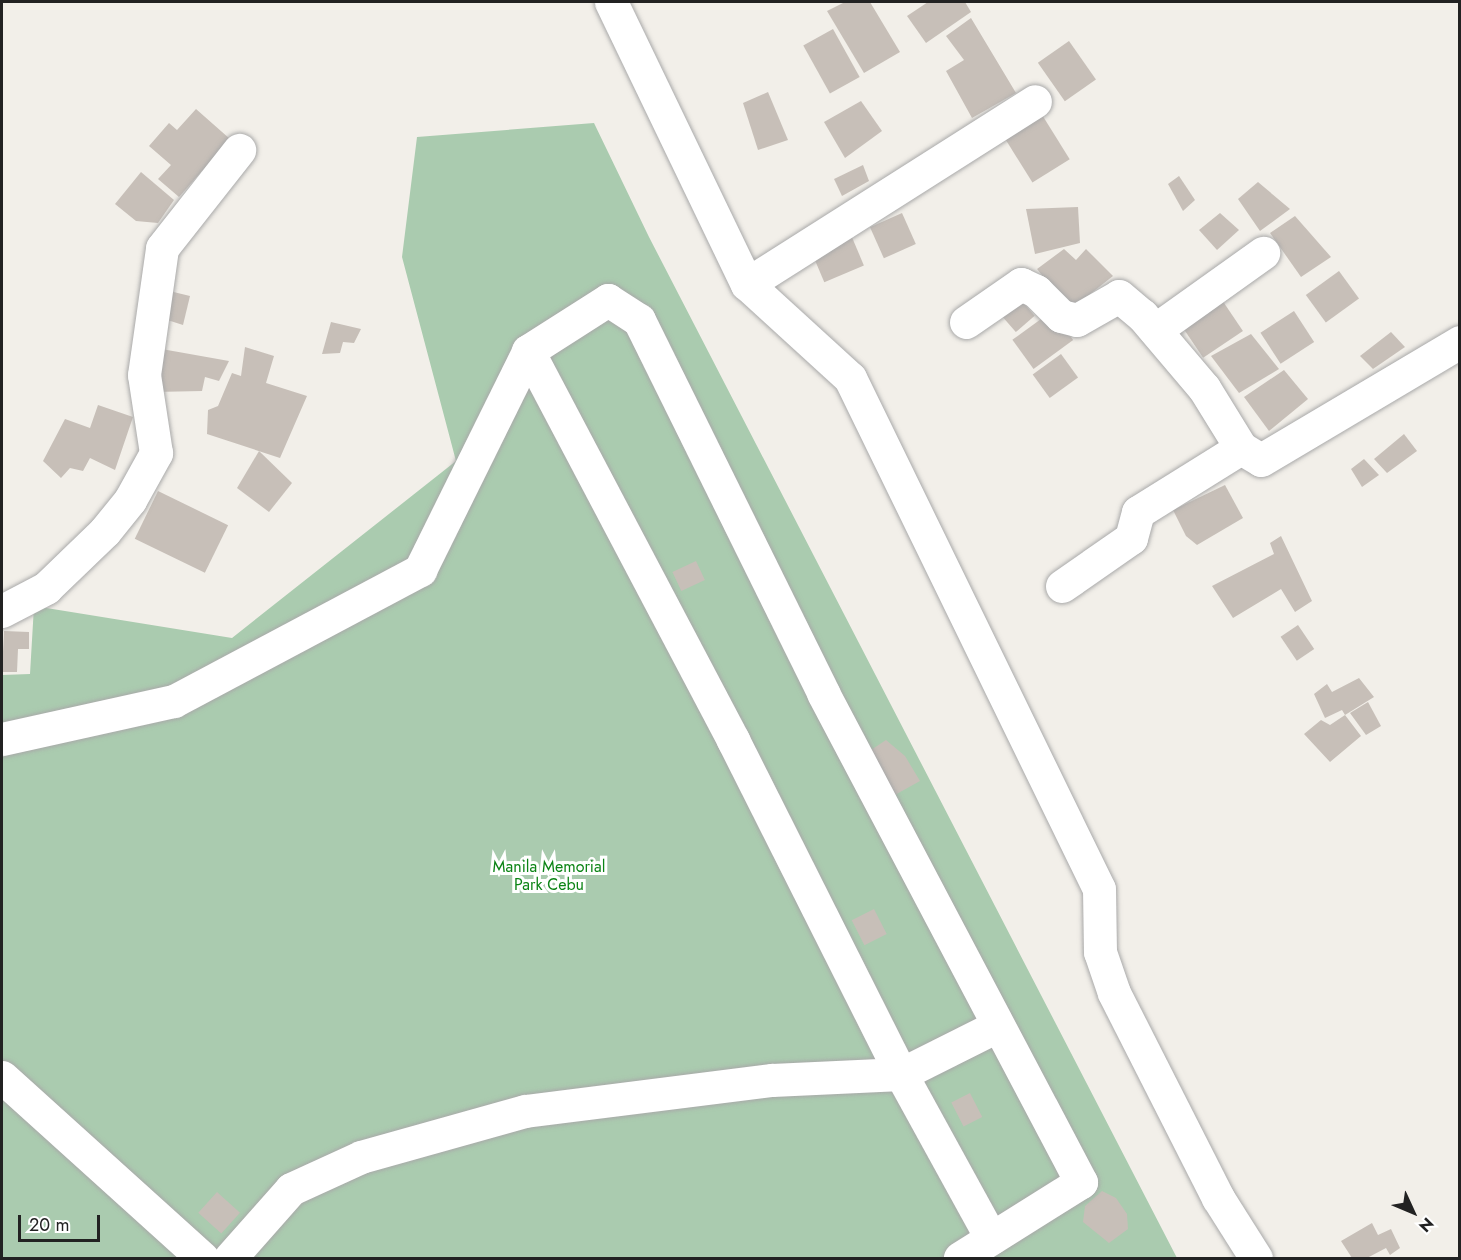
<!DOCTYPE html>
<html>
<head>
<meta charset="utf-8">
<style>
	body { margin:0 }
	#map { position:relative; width:1461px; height:1260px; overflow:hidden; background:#f2efe9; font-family:Jost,sans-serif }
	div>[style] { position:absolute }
	.cemetery>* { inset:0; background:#aacbaf }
	.building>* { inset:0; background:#c7bfb8; transform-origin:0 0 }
	.roads { filter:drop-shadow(0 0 2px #a9a9a9) drop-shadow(0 0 2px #a9a9a9) }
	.minor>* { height:33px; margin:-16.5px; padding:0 16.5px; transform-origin:16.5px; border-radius:16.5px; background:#fff }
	span { translate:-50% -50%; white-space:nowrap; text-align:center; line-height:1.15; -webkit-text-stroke:6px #fff; paint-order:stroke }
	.park-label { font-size:16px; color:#0c8416 }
	.frame { position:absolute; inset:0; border:3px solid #222; pointer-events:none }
	.north { position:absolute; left:1383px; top:1182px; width:60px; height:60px; -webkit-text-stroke:4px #fff; paint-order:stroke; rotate:134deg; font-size:16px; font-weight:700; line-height:24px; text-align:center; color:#222 }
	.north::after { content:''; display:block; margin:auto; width:21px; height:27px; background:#222; clip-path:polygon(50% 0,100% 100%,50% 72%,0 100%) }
	.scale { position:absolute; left:18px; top:1215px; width:82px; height:27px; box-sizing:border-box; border:3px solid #222; border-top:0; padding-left:8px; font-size:18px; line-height:21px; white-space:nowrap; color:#222; -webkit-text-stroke:4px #fff; paint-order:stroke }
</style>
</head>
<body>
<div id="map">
	<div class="cemetery">
		<div style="clip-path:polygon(594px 123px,649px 237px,1177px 1258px,2px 1258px,2px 675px,30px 674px,34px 606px,232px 638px,456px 461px,402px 257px,417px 137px)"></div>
	</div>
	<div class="building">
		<div style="clip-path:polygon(845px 2px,870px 2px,900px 52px,864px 73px,827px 11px)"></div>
		<div style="clip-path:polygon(928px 2px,965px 2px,971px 12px,926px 43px,907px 16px)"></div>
		<div style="clip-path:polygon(971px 18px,1016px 93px,972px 118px,946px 71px,964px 60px,946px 36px)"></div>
		<div style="left:833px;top:29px;width:55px;height:34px;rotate:61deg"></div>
		<div style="left:1069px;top:41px;width:47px;height:38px;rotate:55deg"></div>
		<div style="clip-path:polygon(768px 92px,788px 140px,758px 150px,743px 103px)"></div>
		<div style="clip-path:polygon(861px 101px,882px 131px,845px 158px,824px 122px)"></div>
		<div style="clip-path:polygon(196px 109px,230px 139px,179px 197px,158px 179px,171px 165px,149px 146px,169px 123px,177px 130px)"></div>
		<div style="left:1039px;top:110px;width:58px;height:44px;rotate:58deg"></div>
		<div style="clip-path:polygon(863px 165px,869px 181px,842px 196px,834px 179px)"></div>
		<div style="clip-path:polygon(141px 172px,174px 200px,158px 223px,136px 221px,115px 204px)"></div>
		<div style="clip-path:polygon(1179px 176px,1195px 200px,1183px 211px,1168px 184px)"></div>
		<div style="clip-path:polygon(1258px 182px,1290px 209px,1260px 231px,1238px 199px)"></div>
		<div style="clip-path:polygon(1078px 207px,1080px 243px,1035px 254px,1026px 209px)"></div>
		<div style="left:902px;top:213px;width:34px;height:35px;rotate:66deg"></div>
		<div style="clip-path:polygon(1220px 213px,1239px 230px,1217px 250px,1199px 230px)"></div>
		<div style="clip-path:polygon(1295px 216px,1331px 257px,1301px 277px,1270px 233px)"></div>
		<div style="left:851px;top:235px;width:33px;height:43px;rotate:67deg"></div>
		<div style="clip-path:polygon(1064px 249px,1076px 260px,1086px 249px,1113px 276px,1070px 310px,1037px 269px)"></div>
		<div style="left:1339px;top:271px;width:34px;height:41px;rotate:54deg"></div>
		<div style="clip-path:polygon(157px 288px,190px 296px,183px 325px,155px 316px)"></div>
		<div style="left:1015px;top:293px;width:30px;height:25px;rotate:49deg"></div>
		<div style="left:1220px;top:297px;width:41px;height:48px;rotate:56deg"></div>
		<div style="left:1052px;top:311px;width:36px;height:49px;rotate:54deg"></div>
		<div style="left:1294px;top:311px;width:37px;height:40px;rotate:57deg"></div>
		<div style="clip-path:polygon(331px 322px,361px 329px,354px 343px,343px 342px,340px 353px,322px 354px)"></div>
		<div style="clip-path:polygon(1391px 332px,1405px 347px,1373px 369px,1360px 356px)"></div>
		<div style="clip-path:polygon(1251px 334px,1279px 369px,1239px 393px,1211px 356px)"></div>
		<div style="clip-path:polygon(245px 347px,274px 356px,266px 383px,307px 396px,280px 458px,207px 434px,208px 410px,218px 406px,232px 373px,241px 376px)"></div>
		<div style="clip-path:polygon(156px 348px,229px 361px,219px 381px,205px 377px,202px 391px,154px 392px)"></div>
		<div style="left:1061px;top:354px;width:29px;height:35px;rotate:54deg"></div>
		<div style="clip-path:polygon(1284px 370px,1308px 399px,1269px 431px,1244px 397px)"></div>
		<div style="clip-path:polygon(98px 405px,133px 417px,115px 470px,90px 458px,83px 471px,70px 468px,61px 478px,43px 461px,65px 419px,90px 428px)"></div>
		<div style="clip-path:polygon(1404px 434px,1417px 451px,1387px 473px,1374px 459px)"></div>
		<div style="clip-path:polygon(259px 451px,292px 483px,269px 512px,237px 488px)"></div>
		<div style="clip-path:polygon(1364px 459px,1379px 475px,1362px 487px,1351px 469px)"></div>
		<div style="clip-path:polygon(1225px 485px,1243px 518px,1197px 545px,1186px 536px,1173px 510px)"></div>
		<div style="left:158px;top:491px;width:78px;height:53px;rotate:26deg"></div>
		<div style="clip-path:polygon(1281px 536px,1312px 601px,1295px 612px,1281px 589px,1233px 618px,1212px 586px,1274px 554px,1270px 543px)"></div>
		<div style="left:696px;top:561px;width:21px;height:26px;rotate:65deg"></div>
		<div style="left:1298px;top:625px;width:29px;height:21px;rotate:56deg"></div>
		<div style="clip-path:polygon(4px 631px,29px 632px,29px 649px,18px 649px,17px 672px,2px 672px)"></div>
		<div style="clip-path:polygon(1359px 678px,1374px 697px,1345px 715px,1342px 710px,1325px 718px,1314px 694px,1327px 684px,1332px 692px)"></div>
		<div style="clip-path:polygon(1368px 702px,1381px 726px,1366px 735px,1350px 713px)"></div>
		<div style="clip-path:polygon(1345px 715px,1361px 736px,1330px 762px,1304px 734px,1321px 720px,1330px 725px)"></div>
		<div style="clip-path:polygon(886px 740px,905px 756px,920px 781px,893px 796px,871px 750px)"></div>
		<div style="left:874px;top:909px;width:28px;height:25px;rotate:63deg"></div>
		<div style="left:970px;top:1093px;width:27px;height:21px;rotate:63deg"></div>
		<div style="clip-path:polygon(1102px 1191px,1116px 1198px,1127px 1214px,1128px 1229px,1109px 1243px,1083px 1222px,1085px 1206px)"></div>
		<div style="left:217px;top:1192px;width:31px;height:28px;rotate:42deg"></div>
		<div style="clip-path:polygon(1372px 1223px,1378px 1235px,1391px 1229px,1400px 1248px,1390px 1255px,1386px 1248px,1367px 1258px,1352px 1258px,1341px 1241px)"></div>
	</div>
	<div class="roads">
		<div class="minor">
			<div style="left:611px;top:2px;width:313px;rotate:64.3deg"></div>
			<div style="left:747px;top:284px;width:139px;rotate:42.4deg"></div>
			<div style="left:850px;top:378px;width:568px;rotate:64.02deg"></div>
			<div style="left:1099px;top:889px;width:63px;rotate:89.1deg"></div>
			<div style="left:1100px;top:952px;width:43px;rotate:71.1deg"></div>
			<div style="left:1114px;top:993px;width:230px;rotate:63.1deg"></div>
			<div style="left:1218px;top:1198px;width:71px;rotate:57.7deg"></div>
			<div style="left:747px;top:284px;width:341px;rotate:-32.4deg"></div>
			<div style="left:966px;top:322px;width:67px;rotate:-34.6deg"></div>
			<div style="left:1021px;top:284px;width:17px;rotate:25deg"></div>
			<div style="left:1036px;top:291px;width:35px;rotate:45deg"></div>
			<div style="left:1061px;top:316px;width:16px;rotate:14deg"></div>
			<div style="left:1077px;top:320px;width:48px;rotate:-29.7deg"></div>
			<div style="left:1119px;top:296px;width:30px;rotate:40deg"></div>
			<div style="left:1142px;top:315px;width:96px;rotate:49.7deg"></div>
			<div style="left:1204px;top:388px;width:70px;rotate:58.3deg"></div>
			<div style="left:1241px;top:448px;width:23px;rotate:31deg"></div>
			<div style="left:1261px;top:460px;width:231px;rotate:-30.7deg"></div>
			<div style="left:1155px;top:330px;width:133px;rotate:-35.5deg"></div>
			<div style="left:528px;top:351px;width:440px;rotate:62.2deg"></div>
			<div style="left:733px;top:740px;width:374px;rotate:63.3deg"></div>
			<div style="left:901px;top:1074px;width:187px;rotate:61.2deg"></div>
			<div style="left:1062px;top:586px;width:84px;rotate:-34.8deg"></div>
			<div style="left:1131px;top:538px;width:27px;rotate:-75deg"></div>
			<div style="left:1138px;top:512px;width:121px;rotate:-31.9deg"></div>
			<div style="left:2px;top:611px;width:50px;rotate:-27.6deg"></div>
			<div style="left:46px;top:588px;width:82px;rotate:-44deg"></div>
			<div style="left:105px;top:531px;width:40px;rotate:-51deg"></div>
			<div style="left:130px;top:500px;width:54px;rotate:-61deg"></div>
			<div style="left:156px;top:453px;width:79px;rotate:-98.7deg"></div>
			<div style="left:144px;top:375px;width:128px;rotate:-81.9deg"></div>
			<div style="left:162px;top:248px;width:125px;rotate:-51.8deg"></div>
			<div style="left:2px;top:739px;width:176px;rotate:-12.5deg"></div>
			<div style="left:174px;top:701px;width:279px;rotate:-28deg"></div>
			<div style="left:420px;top:570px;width:244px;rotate:-63.7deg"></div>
			<div style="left:528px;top:351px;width:95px;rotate:-32.5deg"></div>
			<div style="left:608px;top:300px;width:37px;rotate:33deg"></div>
			<div style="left:639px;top:320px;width:416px;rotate:63.7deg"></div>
			<div style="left:823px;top:693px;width:553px;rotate:62.18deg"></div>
			<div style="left:1081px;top:1182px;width:143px;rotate:147.9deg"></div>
			<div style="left:2px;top:1077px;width:270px;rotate:42.1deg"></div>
			<div style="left:230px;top:1258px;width:92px;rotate:-48.5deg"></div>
			<div style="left:291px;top:1189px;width:77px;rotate:-24.6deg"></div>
			<div style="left:361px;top:1157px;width:170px;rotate:-15.7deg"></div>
			<div style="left:525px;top:1111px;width:249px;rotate:-7.2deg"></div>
			<div style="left:772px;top:1080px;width:129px;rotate:-2.7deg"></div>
			<div style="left:901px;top:1074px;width:107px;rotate:-26.6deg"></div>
		</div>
	</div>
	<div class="park-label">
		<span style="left:549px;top:876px">Manila Memorial<br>Park Cebu</span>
	</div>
	<div class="frame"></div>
	<div class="north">N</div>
	<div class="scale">20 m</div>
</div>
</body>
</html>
